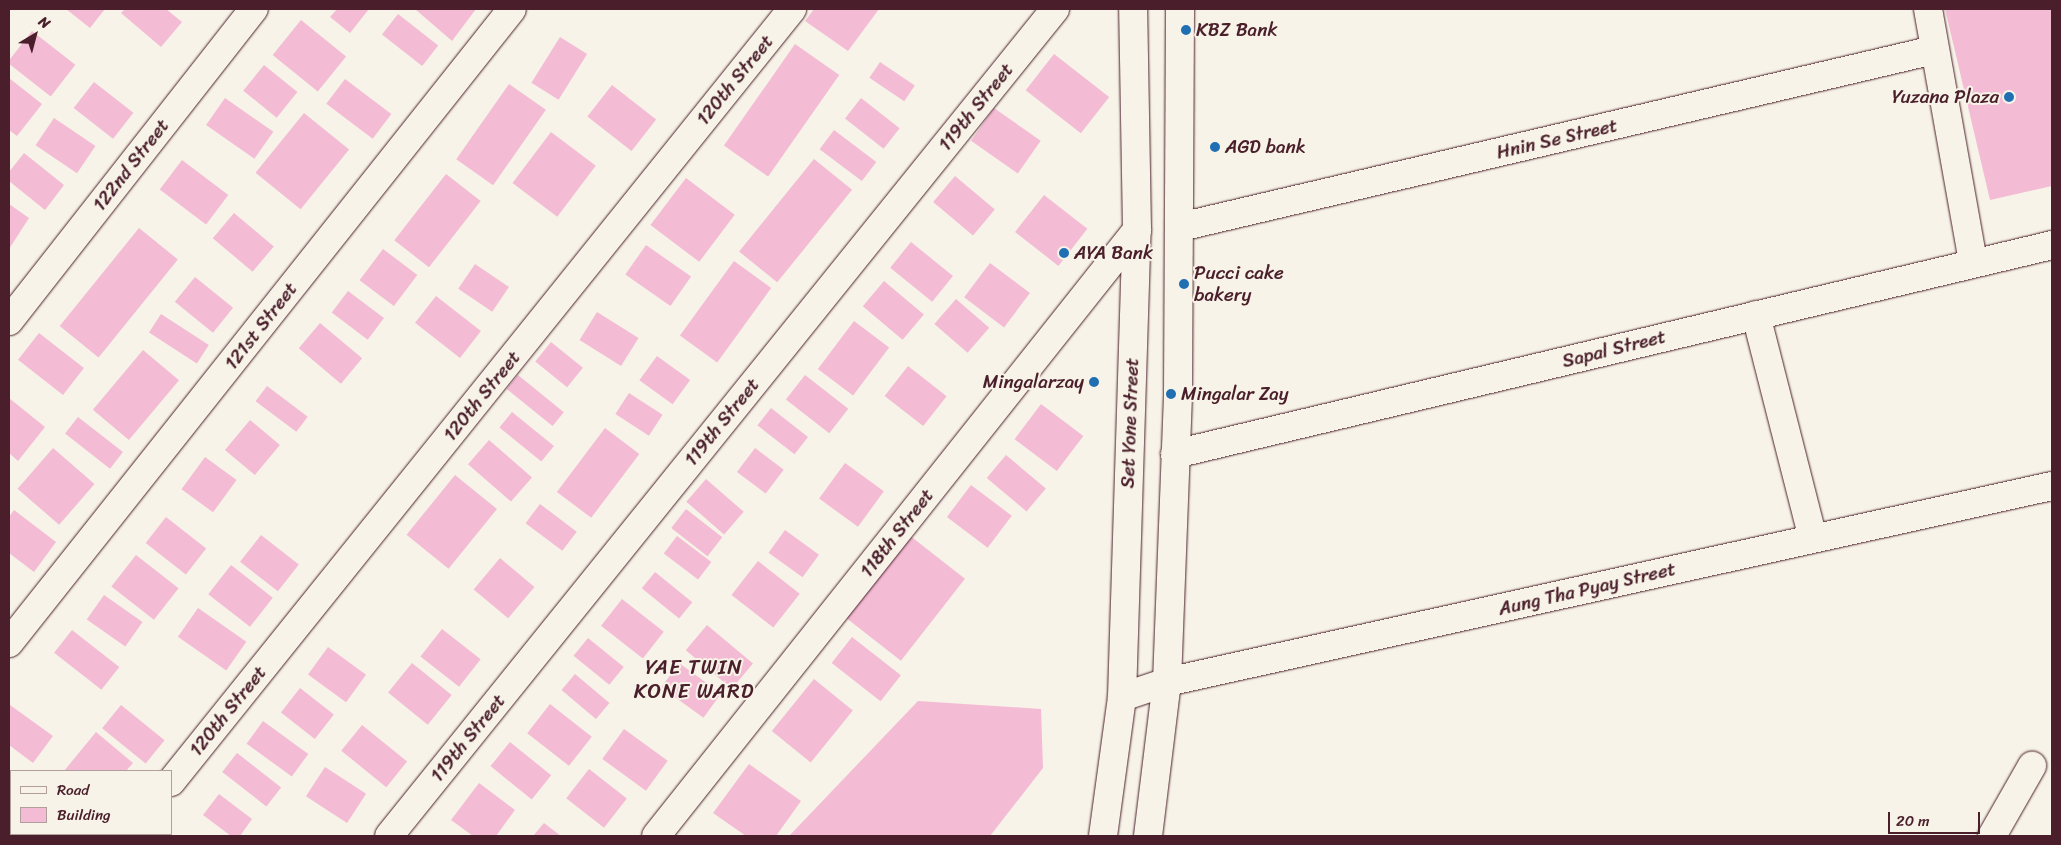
<!DOCTYPE html>
<html>
<head>
<meta charset="utf-8">
<style>
	body { margin:0 }
	#map { position:relative; width:2061px; height:845px; overflow:hidden; background:#f7f3e8; font-family:Sriracha,sans-serif }
	div>[style] { position:absolute }
	.building>* { inset:0; background:#f3bcd4; transform-origin:0 0 }
	.roads { filter:drop-shadow(0 0 1px #4a1f2b) drop-shadow(0 0 1px #4a1f2b) }
	.street>* { height:28px; margin:-14px; padding:0 14px; transform-origin:14px; border-radius:14px; background:#f7f3e8 }
	.secondary>* { height:28px; margin:-14px; padding:0 14px; transform-origin:14px; border-radius:14px; background:#f7f3e8 }
	.dots>* { width:14px; height:14px; translate:-50% -50%; box-sizing:border-box; border:2px solid #f7f3e8; border-radius:50% }
	span { translate:-50% -50%; white-space:nowrap; text-align:center; line-height:1.15; -webkit-text-stroke:4px #f7f3e8; paint-order:stroke }
	.poi-label { font-size:19px; color:#4a1f2b }
	.left { translate:0 -50%; text-align:left }
	.right { translate:-100% -50%; text-align:right }
	.street-label { font-size:19px; color:#4a1f2b }
	.quarter-label { font-size:21px; color:#4a1f2b; letter-spacing:1px }
	.frame { position:absolute; inset:0; border:10px solid #4a1f2b; pointer-events:none }
	.legend { position:absolute; left:10px; top:770px; width:162px; height:65px; box-sizing:border-box; background:#f7f3e8; border:1px solid #b29e9c; margin:0; padding:6px 9px; list-style:none; font-size:15px; color:#4a1f2b }
	.legend li { display:flex; align-items:center; gap:10px; height:25px }
	.legend b { width:25px; border:1px solid #b29e9c }
	.north { position:absolute; left:10px; top:10px; width:50px; height:50px; -webkit-text-stroke:4px #f7f3e8; paint-order:stroke; rotate:37deg; font-size:14px; font-weight:700; line-height:20px; text-align:center; color:#4a1f2b }
	.north::after { content:''; display:block; margin:auto; width:18px; height:22px; background:#4a1f2b; clip-path:polygon(50% 0,100% 100%,50% 72%,0 100%) }
	.scale { position:absolute; left:1888px; top:812px; width:92px; height:22px; box-sizing:border-box; border:2px solid #4a1f2b; border-top:0; padding-left:6px; font-size:15px; line-height:18px; white-space:nowrap; color:#4a1f2b; -webkit-text-stroke:4px #f7f3e8; paint-order:stroke }
</style>
</head>
<body>
<div id="map">
	<div class="building">
		<div style="clip-path:polygon(66px 9px,105px 9px,90px 28px)"></div>
		<div style="clip-path:polygon(125px 9px,166px 9px,182px 22px,161px 47px,121px 13px)"></div>
		<div style="clip-path:polygon(337px 9px,369px 9px,350px 33px,330px 17px)"></div>
		<div style="clip-path:polygon(415px 9px,476px 9px,452px 41px)"></div>
		<div style="clip-path:polygon(814px 9px,879px 9px,848px 51px,805px 21px)"></div>
		<div style="clip-path:polygon(1945px 9px,2052px 9px,2052px 186px,1990px 200px)"></div>
		<div style="left:398px;top:14px;width:51px;height:26px;rotate:38deg"></div>
		<div style="left:301px;top:20px;width:58px;height:45px;rotate:39deg"></div>
		<div style="left:32px;top:31px;width:55px;height:40px;rotate:38deg"></div>
		<div style="left:560px;top:37px;width:32px;height:54px;rotate:32deg"></div>
		<div style="left:795px;top:44px;width:54px;height:124px;rotate:35deg"></div>
		<div style="left:1054px;top:54px;width:70px;height:46px;rotate:38deg"></div>
		<div style="left:880px;top:62px;width:42px;height:19px;rotate:34deg"></div>
		<div style="left:264px;top:65px;width:43px;height:33px;rotate:39deg"></div>
		<div style="clip-path:polygon(9px 78px,42px 104px,17px 136px,9px 130px)"></div>
		<div style="left:345px;top:79px;width:58px;height:31px;rotate:37deg"></div>
		<div style="left:94px;top:82px;width:50px;height:33px;rotate:38deg"></div>
		<div style="left:509px;top:84px;width:45px;height:92px;rotate:35deg"></div>
		<div style="left:612px;top:85px;width:56px;height:40px;rotate:38deg"></div>
		<div style="left:225px;top:98px;width:59px;height:33px;rotate:35deg"></div>
		<div style="left:861px;top:98px;width:49px;height:26px;rotate:38deg"></div>
		<div style="left:994px;top:108px;width:57px;height:40px;rotate:35deg"></div>
		<div style="left:304px;top:113px;width:58px;height:77px;rotate:39deg"></div>
		<div style="left:54px;top:118px;width:50px;height:33px;rotate:34deg"></div>
		<div style="left:834px;top:130px;width:53px;height:24px;rotate:37deg"></div>
		<div style="left:551px;top:132px;width:56px;height:64px;rotate:37deg"></div>
		<div style="clip-path:polygon(24px 153px,64px 185px,45px 210px,9px 181px,9px 172px)"></div>
		<div style="left:814px;top:159px;width:49px;height:119px;rotate:39deg"></div>
		<div style="left:182px;top:160px;width:58px;height:37px;rotate:37deg"></div>
		<div style="left:446px;top:174px;width:44px;height:84px;rotate:38deg"></div>
		<div style="left:955px;top:176px;width:52px;height:34px;rotate:40deg"></div>
		<div style="left:686px;top:178px;width:61px;height:59px;rotate:37deg"></div>
		<div style="left:1044px;top:195px;width:55px;height:47px;rotate:38deg"></div>
		<div style="clip-path:polygon(9px 204px,29px 218px,9px 249px)"></div>
		<div style="left:234px;top:213px;width:52px;height:33px;rotate:40deg"></div>
		<div style="left:139px;top:228px;width:50px;height:126px;rotate:39deg"></div>
		<div style="left:911px;top:242px;width:54px;height:33px;rotate:39deg"></div>
		<div style="left:646px;top:245px;width:55px;height:36px;rotate:35deg"></div>
		<div style="left:383px;top:249px;width:43px;height:39px;rotate:37deg"></div>
		<div style="left:734px;top:261px;width:46px;height:92px;rotate:36deg"></div>
		<div style="left:990px;top:263px;width:50px;height:43px;rotate:37deg"></div>
		<div style="left:475px;top:264px;width:41px;height:30px;rotate:34deg"></div>
		<div style="left:195px;top:277px;width:49px;height:32px;rotate:39deg"></div>
		<div style="left:884px;top:281px;width:52px;height:33px;rotate:40deg"></div>
		<div style="left:348px;top:291px;width:45px;height:27px;rotate:37deg"></div>
		<div style="left:436px;top:296px;width:57px;height:34px;rotate:38deg"></div>
		<div style="left:956px;top:299px;width:44px;height:33px;rotate:41deg"></div>
		<div style="left:597px;top:312px;width:49px;height:33px;rotate:32deg"></div>
		<div style="left:161px;top:314px;width:57px;height:22px;rotate:33deg"></div>
		<div style="left:854px;top:321px;width:44px;height:60px;rotate:37deg"></div>
		<div style="left:320px;top:323px;width:55px;height:33px;rotate:40deg"></div>
		<div style="left:39px;top:333px;width:57px;height:34px;rotate:38deg"></div>
		<div style="left:551px;top:342px;width:41px;height:25px;rotate:39deg"></div>
		<div style="left:143px;top:350px;width:47px;height:78px;rotate:40deg"></div>
		<div style="left:657px;top:356px;width:41px;height:30px;rotate:36deg"></div>
		<div style="left:908px;top:366px;width:49px;height:38px;rotate:38deg"></div>
		<div style="left:518px;top:375px;width:59px;height:18px;rotate:39deg"></div>
		<div style="left:805px;top:375px;width:55px;height:31px;rotate:38deg"></div>
		<div style="left:267px;top:386px;width:51px;height:19px;rotate:37deg"></div>
		<div style="left:629px;top:393px;width:40px;height:25px;rotate:33deg"></div>
		<div style="clip-path:polygon(9px 398px,45px 427px,18px 461px,9px 453px)"></div>
		<div style="left:1041px;top:404px;width:53px;height:44px;rotate:37deg"></div>
		<div style="left:771px;top:408px;width:47px;height:22px;rotate:38deg"></div>
		<div style="left:512px;top:412px;width:54px;height:20px;rotate:39deg"></div>
		<div style="left:78px;top:417px;width:57px;height:21px;rotate:38deg"></div>
		<div style="left:250px;top:420px;width:39px;height:39px;rotate:40deg"></div>
		<div style="left:605px;top:428px;width:43px;height:80px;rotate:37deg"></div>
		<div style="left:489px;top:440px;width:57px;height:32px;rotate:41deg"></div>
		<div style="left:53px;top:448px;width:55px;height:54px;rotate:41deg"></div>
		<div style="left:755px;top:448px;width:36px;height:30px;rotate:37deg"></div>
		<div style="left:1006px;top:455px;width:52px;height:30px;rotate:40deg"></div>
		<div style="left:205px;top:457px;width:39px;height:40px;rotate:36deg"></div>
		<div style="left:845px;top:463px;width:48px;height:44px;rotate:36deg"></div>
		<div style="left:455px;top:475px;width:54px;height:77px;rotate:39deg"></div>
		<div style="left:706px;top:479px;width:50px;height:30px;rotate:41deg"></div>
		<div style="left:971px;top:485px;width:51px;height:40px;rotate:37deg"></div>
		<div style="left:540px;top:504px;width:46px;height:24px;rotate:37deg"></div>
		<div style="left:686px;top:509px;width:46px;height:24px;rotate:38deg"></div>
		<div style="clip-path:polygon(14px 510px,56px 542px,34px 572px,9px 553px,9px 517px)"></div>
		<div style="left:166px;top:517px;width:51px;height:33px;rotate:38deg"></div>
		<div style="left:785px;top:530px;width:42px;height:28px;rotate:36deg"></div>
		<div style="left:261px;top:535px;width:48px;height:34px;rotate:38deg"></div>
		<div style="left:909px;top:535px;width:71px;height:104px;rotate:38deg"></div>
		<div style="left:677px;top:536px;width:43px;height:22px;rotate:37deg"></div>
		<div style="left:136px;top:555px;width:54px;height:40px;rotate:38deg"></div>
		<div style="left:500px;top:558px;width:45px;height:41px;rotate:40deg"></div>
		<div style="left:758px;top:561px;width:53px;height:43px;rotate:38deg"></div>
		<div style="left:231px;top:565px;width:53px;height:37px;rotate:38deg"></div>
		<div style="left:655px;top:572px;width:48px;height:21px;rotate:39deg"></div>
		<div style="left:104px;top:595px;width:47px;height:30px;rotate:35deg"></div>
		<div style="left:622px;top:599px;width:53px;height:34px;rotate:38deg"></div>
		<div style="left:198px;top:608px;width:59px;height:35px;rotate:35deg"></div>
		<div style="left:707px;top:625px;width:60px;height:33px;rotate:40deg"></div>
		<div style="left:442px;top:629px;width:49px;height:35px;rotate:38deg"></div>
		<div style="left:72px;top:630px;width:60px;height:29px;rotate:38deg"></div>
		<div style="left:852px;top:637px;width:62px;height:33px;rotate:38deg"></div>
		<div style="left:588px;top:638px;width:46px;height:23px;rotate:39deg"></div>
		<div style="left:328px;top:647px;width:47px;height:34px;rotate:36deg"></div>
		<div style="left:412px;top:663px;width:51px;height:38px;rotate:39deg"></div>
		<div style="left:679px;top:663px;width:52px;height:30px;rotate:36deg"></div>
		<div style="left:575px;top:674px;width:45px;height:21px;rotate:40deg"></div>
		<div style="left:814px;top:679px;width:50px;height:67px;rotate:39deg"></div>
		<div style="left:300px;top:688px;width:43px;height:31px;rotate:38deg"></div>
		<div style="clip-path:polygon(918px 701px,1041px 709px,1043px 768px,990px 836px,790px 835px)"></div>
		<div style="left:550px;top:704px;width:53px;height:37px;rotate:38deg"></div>
		<div style="clip-path:polygon(10px 705px,53px 736px,33px 763px,9px 745px)"></div>
		<div style="left:121px;top:705px;width:56px;height:30px;rotate:39deg"></div>
		<div style="left:263px;top:721px;width:56px;height:28px;rotate:36deg"></div>
		<div style="left:362px;top:725px;width:58px;height:33px;rotate:39deg"></div>
		<div style="left:624px;top:729px;width:54px;height:37px;rotate:36deg"></div>
		<div style="clip-path:polygon(96px 732px,133px 763px,126px 771px,64px 771px)"></div>
		<div style="left:510px;top:742px;width:53px;height:31px;rotate:39deg"></div>
		<div style="left:237px;top:753px;width:56px;height:24px;rotate:38deg"></div>
		<div style="clip-path:polygon(749px 764px,801px 801px,776px 836px,746px 836px,713px 813px)"></div>
		<div style="left:325px;top:767px;width:49px;height:35px;rotate:33deg"></div>
		<div style="left:589px;top:769px;width:48px;height:37px;rotate:38deg"></div>
		<div style="clip-path:polygon(479px 783px,515px 810px,496px 836px,473px 836px,451px 820px)"></div>
		<div style="clip-path:polygon(219px 794px,252px 819px,240px 836px,231px 836px,203px 815px)"></div>
		<div style="clip-path:polygon(544px 823px,561px 836px,533px 836px)"></div>
	</div>
	<div class="roads">
		<div class="street">
			<div style="left:1928px;top:9px;width:257px;rotate:79.9deg"></div>
			<div style="left:1180px;top:227px;width:774px;rotate:-13.21deg"></div>
			<div style="left:1756px;top:315px;width:230px;rotate:75.7deg"></div>
			<div style="left:9px;top:321px;width:397px;rotate:-51.9deg"></div>
			<div style="left:1175px;top:454px;width:902px;rotate:-13.4deg"></div>
			<div style="left:9px;top:643px;width:809px;rotate:-51.57deg"></div>
			<div style="left:1122px;top:697px;width:47px;rotate:-18.4deg"></div>
			<div style="left:1167px;top:682px;width:906px;rotate:-12.49deg"></div>
			<div style="left:171px;top:782px;width:992px;rotate:-51.22deg"></div>
			<div style="left:9px;top:818px;width:3px;rotate:45deg"></div>
			<div style="left:29px;top:834px;width:4px;rotate:34deg"></div>
			<div style="left:128px;top:836px;width:3px;rotate:-45deg"></div>
			<div style="left:389px;top:836px;width:1062px;rotate:-51.15deg"></div>
			<div style="left:656px;top:836px;width:774px;rotate:-51.56deg"></div>
			<div style="left:1992px;top:836px;width:81px;rotate:-60.3deg"></div>
		</div>
		<div class="secondary">
			<div style="left:1103px;top:836px;width:140px;rotate:-82.2deg"></div>
			<div style="left:1122px;top:697px;width:467px;rotate:-88.2deg"></div>
			<div style="left:1137px;top:230px;width:221px;rotate:-91deg"></div>
			<div style="left:1148px;top:836px;width:155px;rotate:-83deg"></div>
			<div style="left:1167px;top:682px;width:288px;rotate:-87.8deg"></div>
			<div style="left:1178px;top:394px;width:385px;rotate:-89.7deg"></div>
		</div>
	</div>
	<div class="dots">
		<div style="left:1186px;top:30px;background:#1f6fb2"></div>
		<div style="left:2009px;top:97px;background:#1f6fb2"></div>
		<div style="left:1215px;top:147px;background:#1f6fb2"></div>
		<div style="left:1064px;top:253px;background:#1f6fb2"></div>
		<div style="left:1184px;top:284px;background:#1f6fb2"></div>
		<div style="left:1094px;top:382px;background:#1f6fb2"></div>
		<div style="left:1171px;top:394px;background:#1f6fb2"></div>
	</div>
	<div class="poi-label">
		<span class="left" style="left:1196px;top:30px">KBZ Bank</span>
		<span class="right" style="left:1999px;top:97px">Yuzana Plaza</span>
		<span class="left" style="left:1225px;top:147px">AGD bank</span>
		<span class="left" style="left:1074px;top:253px">AYA Bank</span>
		<span class="left" style="left:1194px;top:284px">Pucci cake<br>bakery</span>
		<span class="right" style="left:1084px;top:382px">Mingalarzay</span>
		<span class="left" style="left:1181px;top:394px">Mingalar Zay</span>
	</div>
	<div class="street-label">
		<span style="left:735px;top:80px;rotate:-51deg">120th Street</span>
		<span style="left:976px;top:107px;rotate:-51deg">119th Street</span>
		<span style="left:1557px;top:139px;rotate:-13deg">Hnin Se Street</span>
		<span style="left:131px;top:165px;rotate:-52deg">122nd Street</span>
		<span style="left:261px;top:326px;rotate:-52deg">121st Street</span>
		<span style="left:1614px;top:349px;rotate:-14deg">Sapal Street</span>
		<span style="left:482px;top:396px;rotate:-51deg">120th Street</span>
		<span style="left:722px;top:422px;rotate:-51deg">119th Street</span>
		<span style="left:1130px;top:423px;rotate:-88deg">Set Yone Street</span>
		<span style="left:897px;top:533px;rotate:-52deg">118th Street</span>
		<span style="left:1587px;top:589px;rotate:-13deg">Aung Tha Pyay Street</span>
		<span style="left:228px;top:711px;rotate:-51deg">120th Street</span>
		<span style="left:468px;top:738px;rotate:-51deg">119th Street</span>
	</div>
	<div class="quarter-label">
		<span style="left:694px;top:679px">YAE TWIN<br>KONE WARD</span>
	</div>
	<div class="frame"></div>
	<ul class="legend">
	<li><b style="height:6px;background:#f7f3e8"></b>Road</li>
	<li><b style="height:14px;background:#f3bcd4"></b>Building</li>
	</ul>
	<div class="north">N</div>
	<div class="scale">20 m</div>
</div>
</body>
</html>
